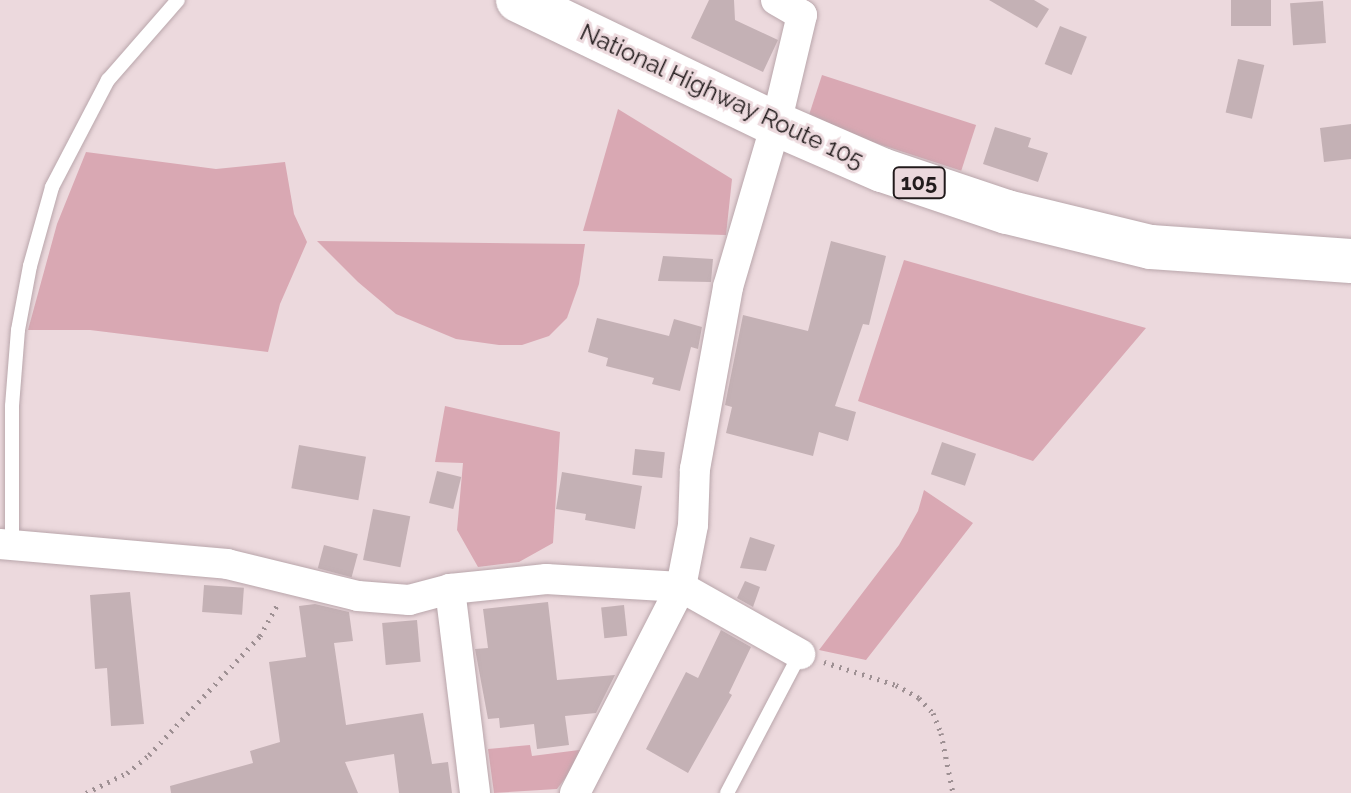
<!DOCTYPE html>
<html>
<head>
<meta charset="utf-8">
<style>
	body { margin:0 }
	#map { position:relative; width:1351px; height:793px; overflow:hidden; background:#ecd9dd; font-family:Raleway,sans-serif }
	div>[style] { position:absolute }
	.green>* { inset:0; background:#d9a8b3; transform-origin:0 0 }
	.building>* { inset:0; background:#c4b1b5; transform-origin:0 0 }
	.path>* { height:5px; margin-top:-2.5px; transform-origin:0; background:repeating-linear-gradient(90deg,#9e9093 0 2px,transparent 0 8px) }
	.roads { filter:drop-shadow(0 0 2px #b9a6ab) drop-shadow(0 0 2px #b9a6ab) }
	.service>* { height:14px; margin:-7px; padding:0 7px; transform-origin:7px; border-radius:7px; background:#fff }
	.minor>* { height:30px; margin:-15px; padding:0 15px; transform-origin:15px; border-radius:15px; background:#fff }
	.trunk>* { height:44px; margin:-22px; padding:0 22px; transform-origin:22px; border-radius:22px; background:#fff }
	span { translate:-50% -50%; white-space:nowrap; text-align:center; line-height:1.15; -webkit-text-stroke:6px #ecd9dd; paint-order:stroke }
	.shield-label span { padding:2px 6px; background:#ecd9dd; border:2px solid; border-radius:6px; -webkit-text-stroke-width:0 }
	.shield-label { font-size:22px; color:#221b1c; font-weight:700 }
	.street-label { font-size:24px; color:#221b1c }
</style>
</head>
<body>
<div id="map">
	<div class="green">
		<div style="left:822px;top:75px;width:162px;height:48px;rotate:18deg"></div>
		<div style="clip-path:polygon(618px 109px,732px 179px,726px 235px,583px 231px)"></div>
		<div style="clip-path:polygon(86px 152px,216px 169px,285px 162px,294px 214px,307px 242px,280px 304px,268px 352px,90px 330px,28px 330px,57px 224px)"></div>
		<div style="clip-path:polygon(317px 241px,585px 244px,579px 284px,567px 318px,549px 336px,522px 345px,499px 345px,456px 339px,396px 314px,358px 282px)"></div>
		<div style="clip-path:polygon(904px 260px,1037px 298px,1146px 328px,1033px 461px,858px 401px)"></div>
		<div style="clip-path:polygon(445px 406px,560px 432px,553px 543px,519px 562px,478px 567px,457px 530px,463px 463px,435px 462px)"></div>
		<div style="clip-path:polygon(924px 490px,973px 523px,866px 660px,819px 650px,899px 545px,918px 511px)"></div>
		<div style="clip-path:polygon(530px 745px,532px 756px,587px 749px,557px 789px,494px 793px,488px 749px)"></div>
	</div>
	<div class="building">
		<div style="clip-path:polygon(709px 0,734px 0,735px 20px,778px 40px,763px 72px,691px 38px)"></div>
		<div style="clip-path:polygon(989px 0,1034px 0,1049px 9px,1037px 28px)"></div>
		<div style="left:1231px;top:0;width:40px;height:26px"></div>
		<div style="left:1323px;top:1px;width:42px;height:33px;rotate:86deg"></div>
		<div style="left:1060px;top:26px;width:29px;height:41px;rotate:22deg"></div>
		<div style="left:1238px;top:59px;width:27px;height:55px;rotate:13deg"></div>
		<div style="clip-path:polygon(1351px 124px,1351px 159px,1324px 162px,1320px 128px)"></div>
		<div style="clip-path:polygon(995px 127px,1031px 138px,1028px 147px,1048px 153px,1038px 182px,983px 164px)"></div>
		<div style="clip-path:polygon(831px 241px,886px 256px,869px 325px,863px 324px,835px 406px,856px 412px,848px 441px,819px 432px,813px 456px,726px 433px,732px 407px,725px 405px,743px 315px,808px 331px)"></div>
		<div style="clip-path:polygon(663px 256px,713px 259px,711px 282px,658px 281px)"></div>
		<div style="clip-path:polygon(597px 318px,669px 336px,674px 319px,702px 327px,698px 349px,691px 347px,680px 391px,652px 384px,654px 378px,606px 366px,608px 358px,588px 352px)"></div>
		<div style="left:942px;top:442px;width:36px;height:34px;rotate:19deg"></div>
		<div style="left:299px;top:445px;width:68px;height:44px;rotate:10deg"></div>
		<div style="left:635px;top:449px;width:30px;height:26px;rotate:6deg"></div>
		<div style="left:437px;top:471px;width:25px;height:33px;rotate:14deg"></div>
		<div style="clip-path:polygon(562px 472px,642px 486px,635px 529px,585px 520px,586px 514px,556px 509px)"></div>
		<div style="left:373px;top:509px;width:38px;height:52px;rotate:11deg"></div>
		<div style="clip-path:polygon(750px 537px,775px 545px,766px 571px,740px 568px)"></div>
		<div style="left:324px;top:545px;width:35px;height:24px;rotate:15deg"></div>
		<div style="clip-path:polygon(745px 581px,760px 587px,753px 607px,737px 598px)"></div>
		<div style="left:204px;top:585px;width:40px;height:27px;rotate:4deg"></div>
		<div style="clip-path:polygon(130px 592px,144px 724px,111px 726px,107px 668px,95px 669px,90px 595px)"></div>
		<div style="clip-path:polygon(548px 602px,557px 680px,615px 675px,596px 713px,565px 716px,569px 745px,537px 749px,534px 724px,500px 728px,499px 718px,488px 719px,475px 649px,488px 648px,483px 609px)"></div>
		<div style="clip-path:polygon(315px 604px,349px 612px,353px 641px,334px 643px,346px 725px,423px 713px,432px 764px,448px 762px,452px 793px,399px 793px,394px 754px,345px 762px,358px 793px,171px 793px,170px 786px,253px 763px,250px 751px,280px 742px,269px 662px,306px 657px,299px 606px)"></div>
		<div style="left:624px;top:605px;width:31px;height:23px;rotate:84deg"></div>
		<div style="left:417px;top:620px;width:42px;height:35px;rotate:85deg"></div>
		<div style="clip-path:polygon(721px 630px,751px 647px,729px 693px,732px 695px,688px 773px,646px 749px,686px 672px,698px 678px)"></div>
	</div>
	<div class="path">
		<div style="left:824px;top:662px;width:76px;rotate:17.7deg"></div>
		<div style="left:896px;top:685px;width:26px;rotate:29deg"></div>
		<div style="left:919px;top:698px;width:21px;rotate:47deg"></div>
		<div style="left:933px;top:713px;width:22px;rotate:68deg"></div>
		<div style="left:941px;top:733px;width:61px;rotate:78.7deg"></div>
		<div style="left:86px;top:793px;width:46px;rotate:-26deg"></div>
		<div style="left:127px;top:773px;width:28px;rotate:-39deg"></div>
		<div style="left:149px;top:755px;width:163px;rotate:-47deg"></div>
		<div style="left:260px;top:636px;width:35px;rotate:-61deg"></div>
	</div>
	<div class="roads">
		<div class="service">
			<div style="left:12px;top:543px;width:137px;rotate:-90deg"></div>
			<div style="left:12px;top:406px;width:76px;rotate:-85.5deg"></div>
			<div style="left:18px;top:330px;width:65px;rotate:-79.4deg"></div>
			<div style="left:30px;top:266px;width:82px;rotate:-74.4deg"></div>
			<div style="left:52px;top:187px;width:121px;rotate:-62.4deg"></div>
			<div style="left:108px;top:80px;width:106px;rotate:-48.8deg"></div>
			<div style="left:727px;top:793px;width:157px;rotate:-62.3deg"></div>
		</div>
		<div class="minor">
			<div style="left:0;top:544px;width:228px;rotate:5deg"></div>
			<div style="left:227px;top:564px;width:135px;rotate:13.7deg"></div>
			<div style="left:358px;top:596px;width:51px;rotate:4.5deg"></div>
			<div style="left:409px;top:600px;width:42px;rotate:-15deg"></div>
			<div style="left:450px;top:589px;width:97px;rotate:-5.9deg"></div>
			<div style="left:546px;top:579px;width:135px;rotate:3.4deg"></div>
			<div style="left:681px;top:587px;width:137px;rotate:29.4deg"></div>
			<div style="left:450px;top:589px;width:206px;rotate:83deg"></div>
			<div style="left:575px;top:793px;width:232px;rotate:-62.8deg"></div>
			<div style="left:681px;top:587px;width:63px;rotate:-79deg"></div>
			<div style="left:693px;top:525px;width:56px;rotate:-88deg"></div>
			<div style="left:695px;top:469px;width:185px;rotate:-79.7deg"></div>
			<div style="left:728px;top:287px;width:170px;rotate:-73.6deg"></div>
			<div style="left:776px;top:124px;width:112px;rotate:-76.6deg"></div>
			<div style="left:802px;top:15px;width:30px;rotate:-150deg"></div>
		</div>
		<div class="trunk">
			<div style="left:518px;top:0;width:286px;rotate:25.7deg"></div>
			<div style="left:776px;top:124px;width:116px;rotate:23.5deg"></div>
			<div style="left:882px;top:170px;width:132px;rotate:18.6deg"></div>
			<div style="left:1007px;top:212px;width:148px;rotate:13.7deg"></div>
			<div style="left:1151px;top:247px;width:200px;rotate:4deg"></div>
		</div>
	</div>
	<div class="shield-label">
		<span style="left:919px;top:183px">105</span>
	</div>
	<div class="street-label">
		<span style="left:722px;top:96px;rotate:25deg">National Highway Route 105</span>
	</div>
</div>
</body>
</html>
